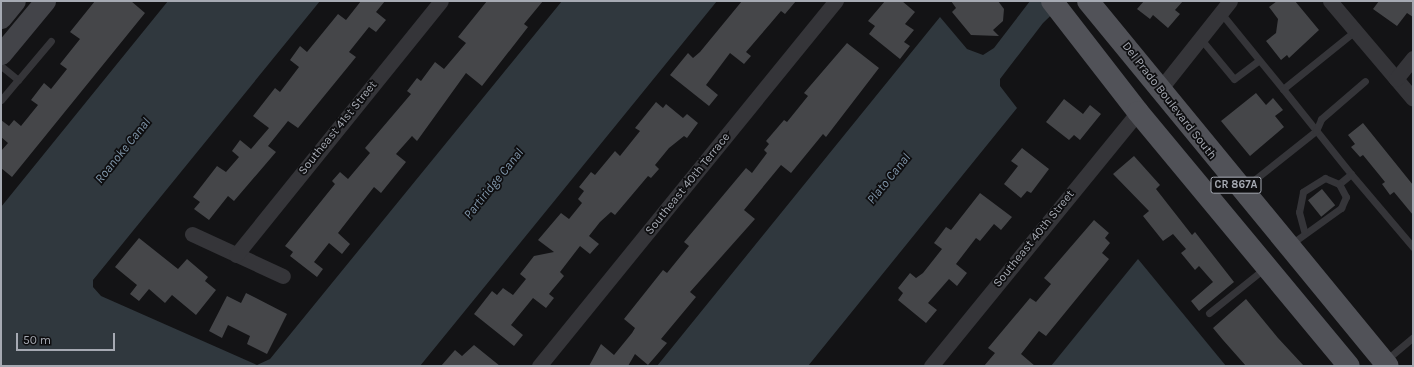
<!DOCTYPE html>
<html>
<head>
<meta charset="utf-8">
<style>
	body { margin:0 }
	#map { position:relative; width:1414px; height:367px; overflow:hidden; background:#131315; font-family:Karla,sans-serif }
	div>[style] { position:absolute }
	.water>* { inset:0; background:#30383e }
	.building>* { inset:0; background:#454649; transform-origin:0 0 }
	.lane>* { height:7px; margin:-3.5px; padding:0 3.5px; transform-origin:3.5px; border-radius:3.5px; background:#353539 }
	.street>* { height:15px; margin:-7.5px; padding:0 7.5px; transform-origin:7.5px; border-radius:7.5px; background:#353539 }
	.secondary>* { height:21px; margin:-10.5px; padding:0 10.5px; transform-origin:10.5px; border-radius:10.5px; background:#434449 }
	.primary>* { height:22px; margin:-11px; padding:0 11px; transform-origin:11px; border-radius:11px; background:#515258 }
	span { translate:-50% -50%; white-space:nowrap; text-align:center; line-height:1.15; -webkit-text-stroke:3.5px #0e0e10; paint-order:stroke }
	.shield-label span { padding:1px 3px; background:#0e0e10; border:1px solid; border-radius:3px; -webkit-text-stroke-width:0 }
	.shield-label { font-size:11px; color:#a6aab3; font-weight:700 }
	.street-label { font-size:12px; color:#a6aab3 }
	.water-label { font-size:13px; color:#8197ab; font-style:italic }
	.frame { position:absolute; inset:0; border:2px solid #a6aab3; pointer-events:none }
	.scale { position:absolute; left:16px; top:333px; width:99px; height:18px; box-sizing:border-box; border:2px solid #a6aab3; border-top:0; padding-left:5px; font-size:12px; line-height:14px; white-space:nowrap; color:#a6aab3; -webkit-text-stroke:3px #0e0e10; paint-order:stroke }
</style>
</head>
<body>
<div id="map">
	<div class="water">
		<div style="clip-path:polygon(168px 1px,320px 1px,93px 280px,93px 287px,101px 296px,257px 365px,270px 359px,562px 1px,717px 1px,420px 366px,1px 366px,1px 207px)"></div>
		<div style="clip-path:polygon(1030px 1px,1066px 1px,1043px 23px,1000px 79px,1000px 86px,1017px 108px,808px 366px,657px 366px,940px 17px,967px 49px,983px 55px,994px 48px)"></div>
		<div style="clip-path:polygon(1138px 259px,1226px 366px,1051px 366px)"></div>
	</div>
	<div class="building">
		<div style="clip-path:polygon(95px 1px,131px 1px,145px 13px,12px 177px,1px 168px,1px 151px,8px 143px,1px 137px,1px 120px,9px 126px,14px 120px,21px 126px,38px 105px,31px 100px,44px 83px,51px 89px,67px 69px,60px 64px,80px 39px,70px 32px)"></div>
		<div style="clip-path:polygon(361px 1px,385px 1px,376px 12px,386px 20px,376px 32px,369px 27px,349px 52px,356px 57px,298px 128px,288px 121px,268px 146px,276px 152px,234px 201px,228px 196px,209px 220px,194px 209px,200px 202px,193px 197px,217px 166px,226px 172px,239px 157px,232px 151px,240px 140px,251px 149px,269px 128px,253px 116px,275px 88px,280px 92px,299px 67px,290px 60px,300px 46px,307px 52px,338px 14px,346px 20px)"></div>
		<div style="clip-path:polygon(487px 1px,543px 1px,524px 24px,528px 27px,482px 86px,466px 73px,417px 141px,412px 136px,396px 154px,406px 162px,381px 193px,374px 187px,338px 233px,350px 244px,342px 254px,329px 243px,314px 262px,323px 269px,317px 277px,290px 256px,293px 252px,285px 246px,335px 184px,332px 181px,340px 172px,348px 179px,370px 153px,365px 148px,411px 94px,407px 91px,417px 78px,421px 81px,435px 62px,444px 69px,466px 43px,458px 37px)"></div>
		<div style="clip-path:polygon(742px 1px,796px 1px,785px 14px,781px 11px,770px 24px,746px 52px,751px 56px,744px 64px,730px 53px,706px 85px,718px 95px,709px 106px,670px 75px,688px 53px,693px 58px,700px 52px)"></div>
		<div style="clip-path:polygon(885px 1px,902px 1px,915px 12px,905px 24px,914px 30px,904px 42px,910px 46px,900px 59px,869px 34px,875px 26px,868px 21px)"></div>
		<div style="clip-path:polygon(951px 1px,998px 1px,1004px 9px,1003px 21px,993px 30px,999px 36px,971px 35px,952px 12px,956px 8px)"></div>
		<div style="clip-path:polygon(1144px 1px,1183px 1px,1175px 10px,1180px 14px,1168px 28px,1153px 15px,1150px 19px,1137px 9px)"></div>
		<div style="clip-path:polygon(1277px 1px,1295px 1px,1319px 30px,1289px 58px,1287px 55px,1281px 60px,1266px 41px,1276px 33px,1278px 19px,1269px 7px)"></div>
		<div style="clip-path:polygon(1379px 1px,1413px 1px,1413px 17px,1407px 13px,1397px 26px,1373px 9px)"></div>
		<div style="clip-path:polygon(847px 43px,879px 68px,826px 137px,823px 134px,791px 173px,781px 165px,744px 210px,755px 219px,690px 292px,696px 297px,661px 339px,667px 343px,648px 365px,635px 354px,628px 366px,589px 366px,601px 344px,614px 355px,632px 333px,635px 328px,624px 319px,663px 270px,667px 273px,689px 246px,684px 242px,746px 168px,752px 173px,767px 153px,764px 150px,769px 144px,766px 141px,784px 120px,787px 122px,808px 96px,804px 93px)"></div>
		<div style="clip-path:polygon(1256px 93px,1266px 105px,1273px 98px,1283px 110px,1275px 116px,1284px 127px,1250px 156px,1221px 121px)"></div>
		<div style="clip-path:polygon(1064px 99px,1083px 114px,1090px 105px,1101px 114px,1080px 140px,1074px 135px,1069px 140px,1046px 122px)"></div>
		<div style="clip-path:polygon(656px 102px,663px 108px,666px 104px,683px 118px,687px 114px,698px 123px,687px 138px,684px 136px,669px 148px,655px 165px,659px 169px,651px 178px,648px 176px,615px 215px,611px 212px,600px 222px,589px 236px,599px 244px,590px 254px,580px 246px,560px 272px,564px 276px,549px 294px,554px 298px,546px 308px,533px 298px,511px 325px,523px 335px,514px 346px,474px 314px,492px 291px,497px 295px,503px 288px,513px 295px,526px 279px,520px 274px,534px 256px,554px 252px,538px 240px,561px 213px,569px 219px,582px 203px,578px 199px,584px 191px,579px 187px,591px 172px,595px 175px,615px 151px,620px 156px,640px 131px,635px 128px)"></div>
		<div style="clip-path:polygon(1363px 123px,1413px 185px,1413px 215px,1394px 192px,1390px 195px,1382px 184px,1385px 182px,1363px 155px,1360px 157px,1351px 147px,1355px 144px,1348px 135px)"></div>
		<div style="clip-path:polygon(1022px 148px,1049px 169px,1031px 193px,1027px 191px,1021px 198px,1004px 184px,1018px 166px,1011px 161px)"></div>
		<div style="clip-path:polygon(1134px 156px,1160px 185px,1156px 189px,1192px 235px,1195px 232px,1234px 282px,1199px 311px,1191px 301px,1213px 282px,1199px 266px,1195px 270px,1181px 253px,1186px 249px,1173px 234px,1163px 241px,1143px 216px,1149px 211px,1113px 174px)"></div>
		<div style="left:1322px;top:189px;width:21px;height:18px;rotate:51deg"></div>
		<div style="clip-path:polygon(980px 193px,1012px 217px,1001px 230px,994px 224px,980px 241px,976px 238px,956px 264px,967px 273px,957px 286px,949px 279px,928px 303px,937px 310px,926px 323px,898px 300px,903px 293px,898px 288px,910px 273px,916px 278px,923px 273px,942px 249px,934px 243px,946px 227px,951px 230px)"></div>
		<div style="clip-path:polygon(1094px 220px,1109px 233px,1105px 238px,1110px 243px,1102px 253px,1109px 259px,1046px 336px,1039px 331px,1021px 354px,1035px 366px,984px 366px,995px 353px,988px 348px,1030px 298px,1036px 302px,1051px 284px,1044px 278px)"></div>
		<div style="clip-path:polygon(139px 238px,178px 269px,187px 259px,208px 277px,205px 281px,216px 290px,196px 315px,172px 295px,165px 303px,149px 289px,139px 301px,130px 294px,137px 285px,115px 267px)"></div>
		<div style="clip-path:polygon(246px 293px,287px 314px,267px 354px,247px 344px,250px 336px,228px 325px,222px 338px,209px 331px,227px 296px,241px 303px)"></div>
		<div style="clip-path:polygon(1246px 299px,1278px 338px,1304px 366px,1246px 366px,1223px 340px,1213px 328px)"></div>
		<div style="clip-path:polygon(474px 345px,500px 366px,441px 366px,455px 350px,462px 356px)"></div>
	</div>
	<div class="lane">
		<div style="left:1221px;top:13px;width:98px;rotate:50.8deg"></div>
		<div style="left:1283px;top:89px;width:92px;rotate:-38.9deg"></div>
		<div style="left:1200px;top:38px;width:53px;rotate:50.3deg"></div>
		<div style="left:1234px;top:79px;width:31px;rotate:-37deg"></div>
		<div style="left:1px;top:66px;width:22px;rotate:39deg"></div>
		<div style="left:18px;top:80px;width:51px;rotate:-49.8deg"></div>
		<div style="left:1283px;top:89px;width:109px;rotate:51.3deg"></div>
		<div style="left:1351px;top:174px;width:16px;rotate:140deg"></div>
		<div style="left:1px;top:100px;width:26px;rotate:-50deg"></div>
		<div style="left:1351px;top:174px;width:96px;rotate:49.7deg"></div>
		<div style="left:1244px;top:188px;width:92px;rotate:-38.4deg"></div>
		<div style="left:1316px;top:131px;width:13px;rotate:-67deg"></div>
		<div style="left:1321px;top:119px;width:58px;rotate:-40.8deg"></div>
		<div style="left:1291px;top:244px;width:62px;rotate:-35.8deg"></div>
		<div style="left:1341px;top:208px;width:12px;rotate:-66deg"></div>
		<div style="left:1346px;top:197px;width:15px;rotate:-118deg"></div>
		<div style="left:1339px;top:184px;width:15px;rotate:-157deg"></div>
		<div style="left:1325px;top:178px;width:26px;rotate:148deg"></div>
		<div style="left:1303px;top:192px;width:20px;rotate:101deg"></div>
		<div style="left:1299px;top:212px;width:20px;rotate:75deg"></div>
		<div style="left:1209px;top:313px;width:72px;rotate:-38.8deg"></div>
		<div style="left:1386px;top:360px;width:35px;rotate:-40deg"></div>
	</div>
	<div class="street">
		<div style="left:1330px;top:1px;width:128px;rotate:49.7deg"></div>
		<div style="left:1396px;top:79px;width:27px;rotate:-51deg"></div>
		<div style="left:1161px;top:88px;width:111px;rotate:-51.6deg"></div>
		<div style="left:192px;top:234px;width:100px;rotate:24.8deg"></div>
		<div style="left:236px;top:255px;width:326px;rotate:-51.1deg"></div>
		<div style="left:539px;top:366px;width:471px;rotate:-50.9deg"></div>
		<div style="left:931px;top:366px;width:328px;rotate:-50.8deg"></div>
	</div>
	<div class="secondary">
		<div style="left:1px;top:18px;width:22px;rotate:-51deg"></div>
		<div style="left:1px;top:54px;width:69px;rotate:-50.3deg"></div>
	</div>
	<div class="primary">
		<div style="left:1052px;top:1px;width:140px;rotate:52.2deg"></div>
		<div style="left:1138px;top:112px;width:330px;rotate:50.3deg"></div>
		<div style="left:1088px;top:1px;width:472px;rotate:50.6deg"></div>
	</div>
	<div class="shield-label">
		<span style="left:1236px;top:185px">CR 867A</span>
	</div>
	<div class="street-label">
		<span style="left:1169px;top:101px;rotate:52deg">Del Prado Boulevard South</span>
		<span style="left:338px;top:128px;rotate:-51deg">Southeast 41st Street</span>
		<span style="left:688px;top:184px;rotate:-51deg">Southeast 40th Terrace</span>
		<span style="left:1034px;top:239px;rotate:-51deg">Southeast 40th Street</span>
	</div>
	<div class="water-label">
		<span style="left:123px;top:151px;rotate:-51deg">Roanoke Canal</span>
		<span style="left:889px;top:179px;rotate:-51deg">Plato Canal</span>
		<span style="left:494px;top:184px;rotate:-51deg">Partiridge Canal</span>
	</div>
	<div class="frame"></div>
	<div class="scale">50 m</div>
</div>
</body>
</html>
